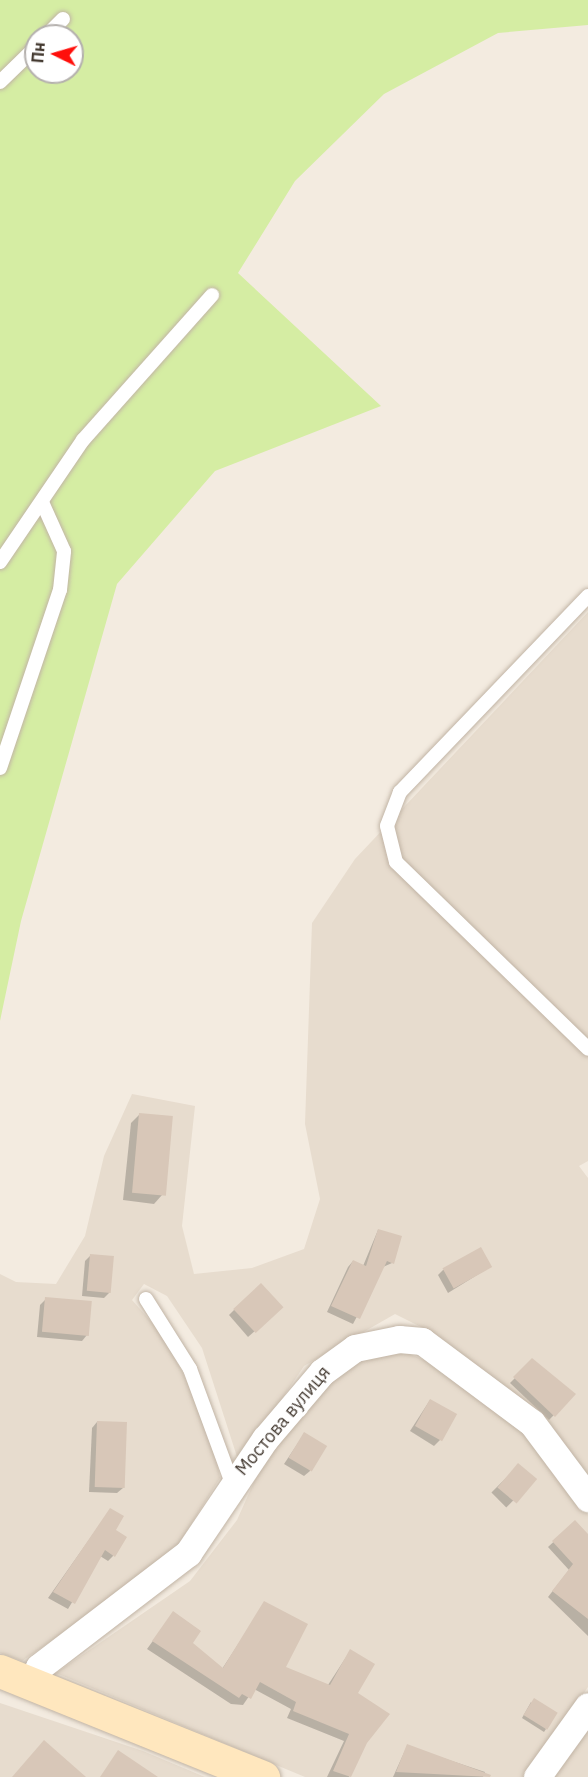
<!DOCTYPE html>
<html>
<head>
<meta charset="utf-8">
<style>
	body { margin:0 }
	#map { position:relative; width:588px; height:1777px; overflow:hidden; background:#f3ebe0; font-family:"IBM Plex Sans",sans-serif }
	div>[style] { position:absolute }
	.residential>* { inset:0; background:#e7dcce }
	.green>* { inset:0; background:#d5eda3 }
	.shadow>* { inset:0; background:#0003; transform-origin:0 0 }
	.building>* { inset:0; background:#d8c7b8; transform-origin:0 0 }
	.roads { filter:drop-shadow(0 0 2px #c1b4a5) drop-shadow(0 0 2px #c1b4a5) }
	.lane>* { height:14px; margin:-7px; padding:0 7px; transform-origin:7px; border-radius:7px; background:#fff }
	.street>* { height:27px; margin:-13.5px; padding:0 13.5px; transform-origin:13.5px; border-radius:13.5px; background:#fff }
	.secondary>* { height:33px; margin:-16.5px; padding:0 16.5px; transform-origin:16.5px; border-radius:16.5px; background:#ffe7be }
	span { translate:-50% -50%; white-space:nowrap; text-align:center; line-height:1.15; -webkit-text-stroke:6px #fff; paint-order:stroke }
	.street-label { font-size:18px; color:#443a31 }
	.north { position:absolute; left:24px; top:24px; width:60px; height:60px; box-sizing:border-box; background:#fff; border:2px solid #b4b0ad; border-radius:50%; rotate:275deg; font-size:16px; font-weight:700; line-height:24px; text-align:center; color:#443a31 }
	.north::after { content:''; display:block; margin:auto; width:21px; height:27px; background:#ff0f0b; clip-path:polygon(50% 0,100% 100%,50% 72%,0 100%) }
</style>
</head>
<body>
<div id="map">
	<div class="residential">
		<div style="clip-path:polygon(588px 612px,588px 1161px,579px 1166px,588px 1178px,588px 1480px,427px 1330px,395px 1314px,304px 1366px,239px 1463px,202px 1348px,167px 1296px,144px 1284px,132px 1300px,160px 1332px,184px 1375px,213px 1443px,220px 1478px,175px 1550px,128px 1588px,22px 1661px,0 1653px,0 1274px,16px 1282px,56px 1284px,85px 1236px,104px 1156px,132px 1094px,195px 1106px,182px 1226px,194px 1274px,252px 1268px,304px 1249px,320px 1199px,305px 1124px,312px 923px,355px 859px)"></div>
		<div style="clip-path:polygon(398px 1349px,431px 1363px,530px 1438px,588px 1515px,588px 1687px,525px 1777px,305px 1777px,56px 1673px,190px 1581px,237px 1520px,263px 1462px,314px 1401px,344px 1370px,381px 1351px)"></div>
		<div style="clip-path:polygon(0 1703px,143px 1751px,205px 1777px,0 1777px)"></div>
		<div style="clip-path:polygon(588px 1719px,588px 1777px,546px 1777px)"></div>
	</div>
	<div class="green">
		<div style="clip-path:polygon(evenodd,0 0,588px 0,588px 25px,498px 33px,384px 94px,295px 181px,238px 273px,381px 406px,215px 471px,117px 584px,21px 921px,0 1021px,0 0,36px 36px,72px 36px,72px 72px,36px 72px,36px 36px)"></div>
	</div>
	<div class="shadow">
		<div style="clip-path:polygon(140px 1114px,162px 1195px,154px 1204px,123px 1200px,131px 1123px)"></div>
		<div style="clip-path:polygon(378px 1230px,392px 1263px,383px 1267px,353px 1324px,327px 1312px,348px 1267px,353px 1261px,363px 1266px)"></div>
		<div style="clip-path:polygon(90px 1256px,110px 1292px,104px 1298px,82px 1296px,85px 1261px)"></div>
		<div style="clip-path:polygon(490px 1267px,448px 1293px,438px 1275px,443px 1270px)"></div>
		<div style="clip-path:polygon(46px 1299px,87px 1335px,82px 1341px,37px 1337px,40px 1305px)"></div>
		<div style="clip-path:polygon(234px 1310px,275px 1313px,248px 1337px,229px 1315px)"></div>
		<div style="clip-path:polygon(532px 1361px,574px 1394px,549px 1420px,510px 1383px)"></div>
		<div style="clip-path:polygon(430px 1400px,440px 1440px,434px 1446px,410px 1431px)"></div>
		<div style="clip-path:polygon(97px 1422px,123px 1488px,117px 1493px,89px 1492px,92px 1428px)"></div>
		<div style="clip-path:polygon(304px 1434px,310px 1471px,304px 1476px,284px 1464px)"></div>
		<div style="left:519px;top:1465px;width:21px;height:39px;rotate:45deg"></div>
		<div style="clip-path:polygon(110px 1510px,113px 1556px,108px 1561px,100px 1556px,68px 1609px,48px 1598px)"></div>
		<div style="clip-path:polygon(575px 1522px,588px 1537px,588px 1636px,548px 1597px,569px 1570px,548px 1547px)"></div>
		<div style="clip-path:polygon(265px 1603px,284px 1667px,328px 1685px,350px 1651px,365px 1742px,349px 1777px,327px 1777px,344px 1741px,287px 1718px,291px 1709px,254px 1689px,243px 1705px,231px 1704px,147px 1649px,173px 1613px,191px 1644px,222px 1669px)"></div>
		<div style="clip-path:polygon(531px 1702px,546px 1729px,544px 1732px,522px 1718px)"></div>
		<div style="clip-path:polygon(407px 1746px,485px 1772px,483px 1777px,393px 1777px)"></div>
	</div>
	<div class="building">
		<div style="left:139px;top:1113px;width:34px;height:80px;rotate:5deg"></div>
		<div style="clip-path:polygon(378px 1229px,402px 1236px,394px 1264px,387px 1261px,360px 1319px,331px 1306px,353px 1260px,366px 1266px)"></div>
		<div style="left:481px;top:1247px;width:23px;height:44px;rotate:61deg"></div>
		<div style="left:90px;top:1254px;width:24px;height:37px;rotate:5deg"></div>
		<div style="left:261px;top:1283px;width:33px;height:38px;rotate:47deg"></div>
		<div style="left:45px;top:1297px;width:47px;height:35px;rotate:5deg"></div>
		<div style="clip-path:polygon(532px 1358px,576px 1394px,555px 1417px,513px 1377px)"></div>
		<div style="left:430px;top:1399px;width:31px;height:31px;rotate:29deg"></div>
		<div style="left:97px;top:1421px;width:30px;height:66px;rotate:2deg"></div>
		<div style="left:304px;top:1432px;width:27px;height:30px;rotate:31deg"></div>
		<div style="left:518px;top:1463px;width:25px;height:32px;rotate:40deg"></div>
		<div style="clip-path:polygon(110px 1508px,124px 1516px,116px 1530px,127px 1537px,115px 1557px,105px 1550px,75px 1604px,53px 1592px)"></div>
		<div style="clip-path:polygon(575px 1520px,588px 1534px,588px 1619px,552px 1591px,573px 1564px,552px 1541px)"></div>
		<div style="clip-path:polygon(264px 1601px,308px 1624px,286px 1667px,330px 1685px,350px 1649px,375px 1664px,358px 1693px,390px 1714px,367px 1743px,351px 1777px,333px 1771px,349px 1734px,293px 1711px,296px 1702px,260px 1682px,251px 1699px,242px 1694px,239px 1698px,152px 1641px,173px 1611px,201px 1631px,193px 1643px,223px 1668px)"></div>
		<div style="left:534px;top:1698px;width:28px;height:20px;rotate:32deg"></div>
		<div style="clip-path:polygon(44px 1740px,86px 1777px,12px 1777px)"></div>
		<div style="clip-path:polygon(407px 1744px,491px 1775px,490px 1777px,396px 1772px)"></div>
		<div style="clip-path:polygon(118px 1750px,158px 1777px,100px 1777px)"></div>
	</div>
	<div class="roads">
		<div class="lane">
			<div style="left:46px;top:36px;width:24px;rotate:-45deg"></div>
			<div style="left:0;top:82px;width:50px;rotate:-44.2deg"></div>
			<div style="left:0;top:562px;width:148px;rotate:-55.8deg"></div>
			<div style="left:83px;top:440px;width:194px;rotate:-48.3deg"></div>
			<div style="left:588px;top:596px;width:272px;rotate:133.8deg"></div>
			<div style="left:400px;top:792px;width:36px;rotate:111deg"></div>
			<div style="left:387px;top:826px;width:37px;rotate:76deg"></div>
			<div style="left:396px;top:862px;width:268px;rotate:44.2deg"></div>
			<div style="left:0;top:768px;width:188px;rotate:-71.4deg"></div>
			<div style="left:60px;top:590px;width:39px;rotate:-84deg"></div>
			<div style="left:64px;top:551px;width:54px;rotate:-114.2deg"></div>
			<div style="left:146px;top:1299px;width:83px;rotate:57.8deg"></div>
			<div style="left:190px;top:1369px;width:121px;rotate:69.8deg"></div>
		</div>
		<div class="street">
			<div style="left:33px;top:1682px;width:16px;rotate:-68deg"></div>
			<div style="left:39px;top:1667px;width:188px;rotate:-37.4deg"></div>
			<div style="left:188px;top:1553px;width:138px;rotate:-56deg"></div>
			<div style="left:265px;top:1439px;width:88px;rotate:-49.6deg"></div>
			<div style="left:322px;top:1372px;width:41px;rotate:-36deg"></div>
			<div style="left:355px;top:1348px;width:45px;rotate:-11.6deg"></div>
			<div style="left:399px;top:1339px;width:23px;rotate:5deg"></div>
			<div style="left:422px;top:1341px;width:137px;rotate:36.7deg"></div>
			<div style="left:532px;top:1423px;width:94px;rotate:53.3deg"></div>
			<div style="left:537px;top:1777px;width:87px;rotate:-54.3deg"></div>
		</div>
		<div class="secondary">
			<div style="left:0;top:1671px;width:284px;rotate:22deg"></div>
		</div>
	</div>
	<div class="street-label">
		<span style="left:283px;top:1421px;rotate:-50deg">Мостова вулиця</span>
	</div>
	<div class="north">Пн</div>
</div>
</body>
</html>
